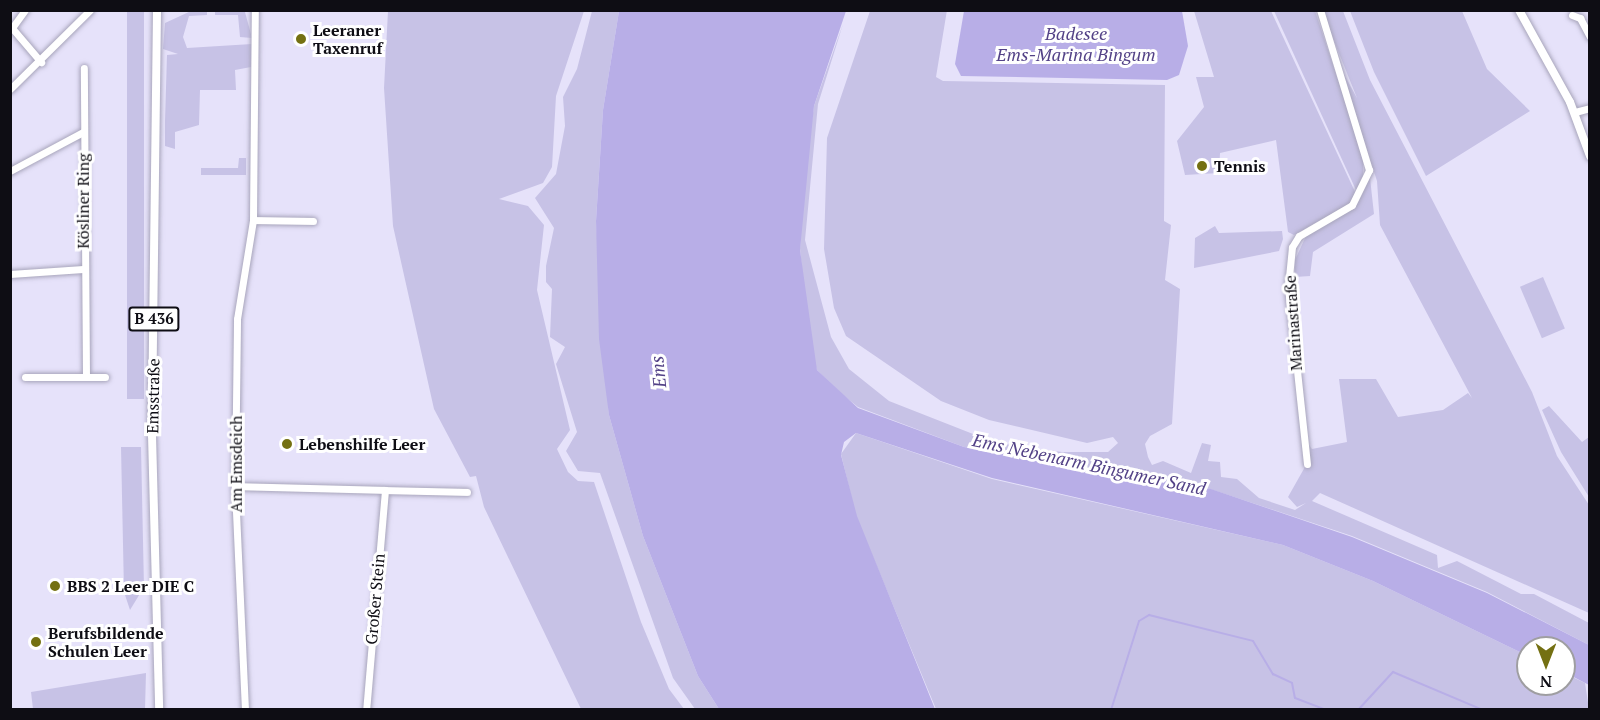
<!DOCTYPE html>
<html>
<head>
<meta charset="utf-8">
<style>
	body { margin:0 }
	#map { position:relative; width:1600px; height:720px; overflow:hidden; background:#e6e2fa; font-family:"PT Serif",serif }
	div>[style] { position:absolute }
	.green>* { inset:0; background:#c7c2e6; transform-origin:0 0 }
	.water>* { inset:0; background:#b8aee7 }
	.stream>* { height:2px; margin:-1px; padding:0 1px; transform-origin:1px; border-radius:1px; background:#b8aee7 }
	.roads { filter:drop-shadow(0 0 2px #a8a5bb) drop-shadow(0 0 2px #a8a5bb) }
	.minor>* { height:7px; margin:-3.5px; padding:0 3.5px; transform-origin:3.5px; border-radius:3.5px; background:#fff }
	.major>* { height:8px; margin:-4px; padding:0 4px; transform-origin:4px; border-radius:4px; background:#fff }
	.dots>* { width:16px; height:16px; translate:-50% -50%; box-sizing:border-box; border:3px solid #fff; border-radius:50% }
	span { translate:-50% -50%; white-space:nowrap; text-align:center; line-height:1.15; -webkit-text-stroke:6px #fff; paint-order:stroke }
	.shield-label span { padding:2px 4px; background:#fff; border:2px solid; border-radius:4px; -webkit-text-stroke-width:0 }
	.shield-label { font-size:15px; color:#0e0d14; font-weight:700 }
	.poi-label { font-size:16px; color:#0e0d14; font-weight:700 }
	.left { translate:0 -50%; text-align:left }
	.street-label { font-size:16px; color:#0e0d14 }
	.water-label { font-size:18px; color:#534287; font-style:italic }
	.frame { position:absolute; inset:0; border:12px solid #0e0d14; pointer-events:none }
	.north { position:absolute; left:1516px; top:636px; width:60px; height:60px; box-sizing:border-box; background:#fff; border:2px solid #9f9ea1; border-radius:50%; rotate:180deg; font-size:16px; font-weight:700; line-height:24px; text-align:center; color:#0e0d14 }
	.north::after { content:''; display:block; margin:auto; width:21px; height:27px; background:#747012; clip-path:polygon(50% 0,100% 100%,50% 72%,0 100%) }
</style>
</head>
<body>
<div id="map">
	<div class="green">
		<div style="clip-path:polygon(947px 10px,936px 77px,943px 81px,1165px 85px,1164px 221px,1171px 225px,1165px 280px,1180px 289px,1172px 424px,1150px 436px,1145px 444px,1148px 457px,1152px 465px,1163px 461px,1191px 473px,1202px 443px,1211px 445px,1208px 461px,1220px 462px,1221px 477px,1237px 479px,1259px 498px,1295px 510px,1306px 503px,1297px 507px,1288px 497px,1310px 458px,1309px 445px,1312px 449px,1347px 442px,1339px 379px,1376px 379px,1398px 417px,1443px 410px,1468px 393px,1472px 398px,1380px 225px,1377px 181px,1340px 67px,1357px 98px,1322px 11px,1343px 11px,1370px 80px,1532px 392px,1557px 456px,1589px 505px,1589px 613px,1320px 493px,1312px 501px,1437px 555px,1438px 568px,1457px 561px,1521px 594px,1534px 594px,1589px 623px,1589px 645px,1487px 592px,1352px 536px,1210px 489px,964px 447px,858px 407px,843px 395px,817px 370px,810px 351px,800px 249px,803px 184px,814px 106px,843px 24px,818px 104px,805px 240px,831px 337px,849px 369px,889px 401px,996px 443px,1062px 452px,1108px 452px,1118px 443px,1113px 437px,1087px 443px,989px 420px,941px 401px,846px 336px,834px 308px,824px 249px,827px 138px,870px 11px)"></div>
		<div style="left:127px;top:11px;width:17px;height:388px"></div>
		<div style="clip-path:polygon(191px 11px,207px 11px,207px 15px,189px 16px,183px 37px,187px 48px,252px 44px,251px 67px,235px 70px,236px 90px,200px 90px,199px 125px,175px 132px,175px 149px,165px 146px,165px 121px,167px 55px,178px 54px,163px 49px,165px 23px)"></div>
		<div style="clip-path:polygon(215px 11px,245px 12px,252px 38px,240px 37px,238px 15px,215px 15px)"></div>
		<div style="clip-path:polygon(388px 11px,584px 11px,556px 96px,552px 167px,543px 183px,499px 199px,528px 206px,544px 225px,537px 290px,570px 430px,557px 449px,568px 472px,578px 481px,594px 482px,641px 622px,669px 689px,684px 709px,581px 709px,484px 507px,476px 476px,470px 477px,434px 409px,393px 226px,384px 88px)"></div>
		<div style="clip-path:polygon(592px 11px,619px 11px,603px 110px,596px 221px,609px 415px,643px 536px,698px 676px,719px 709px,695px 709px,673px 678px,600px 473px,578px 471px,566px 451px,577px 432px,556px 364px,565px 347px,550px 337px,552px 289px,546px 282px,546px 266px,554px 228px,535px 198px,556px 174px,565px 126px,563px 97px,577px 69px)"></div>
		<div style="clip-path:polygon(1194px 11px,1271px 11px,1356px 194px,1350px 204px,1294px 235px,1288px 232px,1276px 140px,1220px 153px,1219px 173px,1185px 175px,1177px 141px,1204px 107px,1196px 77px,1214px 77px)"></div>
		<div style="clip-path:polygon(1274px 11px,1315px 11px,1363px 155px,1363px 176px,1356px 190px)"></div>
		<div style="clip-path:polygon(1350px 11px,1462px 11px,1487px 69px,1530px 111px,1426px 176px,1374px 72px)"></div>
		<div style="clip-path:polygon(239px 158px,246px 158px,246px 175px,201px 175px,201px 168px,238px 168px)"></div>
		<div style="clip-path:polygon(1370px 178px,1374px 214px,1313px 252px,1310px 276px,1295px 277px,1295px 260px,1306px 236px,1356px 206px)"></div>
		<div style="clip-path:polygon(1215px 226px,1219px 233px,1282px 231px,1283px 239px,1279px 251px,1194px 268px,1195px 238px)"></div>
		<div style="left:1543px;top:277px;width:56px;height:25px;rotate:67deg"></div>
		<div style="clip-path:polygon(1549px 406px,1582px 442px,1589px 437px,1589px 497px,1561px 452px,1542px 410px)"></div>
		<div style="clip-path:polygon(856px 433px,992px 479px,1283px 545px,1373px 581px,1528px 656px,1528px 684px,1564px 684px,1564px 673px,1585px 683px,1589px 709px,936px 709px,856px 516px,841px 454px)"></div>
		<div style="clip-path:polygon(121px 447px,141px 447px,144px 587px,130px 610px,124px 592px)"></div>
		<div style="clip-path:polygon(146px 673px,145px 709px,33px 709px,31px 692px)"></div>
	</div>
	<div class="water">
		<div style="clip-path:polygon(619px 11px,846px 11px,814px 106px,800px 250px,817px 370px,858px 408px,964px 447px,1211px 489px,1352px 537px,1487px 593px,1589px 645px,1589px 685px,1564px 672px,1564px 648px,1528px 648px,1528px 656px,1373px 581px,1283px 545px,992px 478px,856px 433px,844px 442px,841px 455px,857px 516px,935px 709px,719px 709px,698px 676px,643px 536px,609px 415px,599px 339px,596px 221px,603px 110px)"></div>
		<div style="clip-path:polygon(964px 11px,1182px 11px,1188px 46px,1179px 75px,1167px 80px,961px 76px,955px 64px)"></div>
	</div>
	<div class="stream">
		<div style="left:1111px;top:710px;width:93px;rotate:-72.5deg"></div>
		<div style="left:1139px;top:621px;width:12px;rotate:-31deg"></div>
		<div style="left:1149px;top:615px;width:107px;rotate:14deg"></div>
		<div style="left:1253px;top:641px;width:39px;rotate:59deg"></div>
		<div style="left:1273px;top:674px;width:21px;rotate:25deg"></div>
		<div style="left:1292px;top:683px;width:15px;rotate:79deg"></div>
		<div style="left:1295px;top:698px;width:34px;rotate:21deg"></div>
		<div style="left:1358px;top:710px;width:52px;rotate:-47.4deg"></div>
		<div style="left:1393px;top:672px;width:98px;rotate:22.9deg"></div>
	</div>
	<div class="roads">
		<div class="minor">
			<div style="left:25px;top:10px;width:22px;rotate:126deg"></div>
			<div style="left:12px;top:28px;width:45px;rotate:49.5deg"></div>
			<div style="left:1572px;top:15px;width:9px;rotate:21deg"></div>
			<div style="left:1580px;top:18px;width:21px;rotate:62deg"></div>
			<div style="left:10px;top:89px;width:112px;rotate:-44.6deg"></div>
			<div style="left:1575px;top:112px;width:16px;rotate:-15deg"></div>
			<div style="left:10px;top:171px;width:83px;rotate:-28.1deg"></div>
			<div style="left:253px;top:220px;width:60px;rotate:1deg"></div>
			<div style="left:10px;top:274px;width:73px;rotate:-3.9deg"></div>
			<div style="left:25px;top:377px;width:61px"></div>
			<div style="left:86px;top:377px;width:309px;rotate:-90.4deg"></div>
			<div style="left:86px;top:377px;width:19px"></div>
			<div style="left:1307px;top:464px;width:178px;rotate:-96.1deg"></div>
			<div style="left:1288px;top:287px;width:40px;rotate:-84.3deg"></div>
			<div style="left:1292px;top:247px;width:13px;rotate:-58deg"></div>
			<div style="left:1299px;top:236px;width:61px;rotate:-30.3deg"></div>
			<div style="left:1352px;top:205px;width:39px;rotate:-64deg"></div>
			<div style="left:1369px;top:170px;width:167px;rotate:-107deg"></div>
			<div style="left:235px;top:486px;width:150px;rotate:1.5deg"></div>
			<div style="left:385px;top:490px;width:221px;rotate:94.9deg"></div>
			<div style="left:385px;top:490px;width:82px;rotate:1.4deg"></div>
			<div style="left:245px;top:710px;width:224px;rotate:-92.6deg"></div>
			<div style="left:235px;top:486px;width:167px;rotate:-89.3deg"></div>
			<div style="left:237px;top:319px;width:100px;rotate:-80.8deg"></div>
			<div style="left:253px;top:220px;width:210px;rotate:-89.5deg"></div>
		</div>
		<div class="major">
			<div style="left:157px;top:10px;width:425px;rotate:90.7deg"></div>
			<div style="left:152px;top:435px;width:275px;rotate:88.5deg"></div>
			<div style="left:1519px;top:10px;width:105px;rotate:61deg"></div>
			<div style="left:1570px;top:102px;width:58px;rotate:69.7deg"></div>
		</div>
	</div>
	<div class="dots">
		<div style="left:301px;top:39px;background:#747012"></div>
		<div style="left:1202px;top:166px;background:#747012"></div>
		<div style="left:287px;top:444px;background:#747012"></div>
		<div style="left:55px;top:586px;background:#747012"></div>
		<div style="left:36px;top:642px;background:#747012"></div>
	</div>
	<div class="shield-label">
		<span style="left:154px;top:319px">B 436</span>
	</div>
	<div class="poi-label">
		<span class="left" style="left:313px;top:39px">Leeraner<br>Taxenruf</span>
		<span class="left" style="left:1214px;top:166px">Tennis</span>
		<span class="left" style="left:299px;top:444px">Lebenshilfe Leer</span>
		<span class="left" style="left:67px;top:586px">BBS 2 Leer DIE C</span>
		<span class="left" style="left:48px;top:642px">Berufsbildende<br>Schulen Leer</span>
	</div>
	<div class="street-label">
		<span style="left:83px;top:201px;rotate:-90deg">Kösliner Ring</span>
		<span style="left:1293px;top:323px;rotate:-94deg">Marinastraße</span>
		<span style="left:153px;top:396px;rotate:-89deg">Emsstraße</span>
		<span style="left:236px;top:464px;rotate:-90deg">Am Emsdeich</span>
		<span style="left:375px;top:599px;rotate:-85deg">Großer Stein</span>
	</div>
	<div class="water-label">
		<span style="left:1076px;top:44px">Badesee<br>Ems-Marina Bingum</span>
		<span style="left:658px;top:372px;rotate:-96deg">Ems</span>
		<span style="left:1089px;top:464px;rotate:12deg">Ems Nebenarm Bingumer Sand</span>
	</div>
	<div class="frame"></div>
	<div class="north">N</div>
</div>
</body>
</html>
